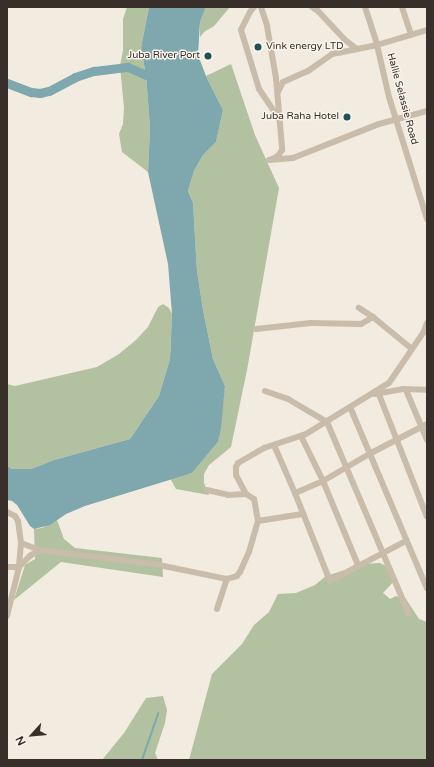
<!DOCTYPE html>
<html>
<head>
<meta charset="utf-8">
<style>
	body { margin:0 }
	#map { position:relative; width:434px; height:767px; overflow:hidden; background:#f2ebdf; font-family:"Varela Round",sans-serif }
	div>[style] { position:absolute }
	.green>* { inset:0; background:#b2c19f }
	.water>* { inset:0; background:#7fa8ae }
	.stream>* { height:1.5px; margin:-0.75px; padding:0 0.75px; transform-origin:0.75px; border-radius:0.75px; background:#7fa8ae }
	.river>* { height:9px; margin:-4.5px; padding:0 4.5px; transform-origin:4.5px; border-radius:4.5px; background:#7fa8ae }
	.minor>* { height:6px; margin:-3px; padding:0 3px; transform-origin:3px; border-radius:3px; background:#cabcab }
	.dots>* { width:11px; height:11px; translate:-50% -50%; box-sizing:border-box; border:2px solid #f9f4eb; border-radius:50% }
	span { translate:-50% -50%; white-space:nowrap; text-align:center; line-height:1.15; -webkit-text-stroke:3px #f9f4eb; paint-order:stroke }
	.poi-label { font-size:10px; color:#382f2a }
	.left { translate:0 -50%; text-align:left }
	.right { translate:-100% -50%; text-align:right }
	.street-label { font-size:10px; color:#382f2a }
	.frame { position:absolute; inset:0; border:8px solid #382f2a; pointer-events:none }
	.north { position:absolute; left:12px; top:715px; width:40px; height:40px; -webkit-text-stroke:3px #f9f4eb; paint-order:stroke; rotate:243deg; font-size:11px; font-weight:700; line-height:16px; text-align:center; color:#382f2a }
	.north::after { content:''; display:block; margin:auto; width:14px; height:18px; background:#382f2a; clip-path:polygon(50% 0,100% 100%,50% 72%,0 100%) }
</style>
</head>
<body>
<div id="map">
	<div class="green">
		<div style="clip-path:polygon(127px 7px,149px 7px,141px 48px,146px 75px,150px 127px,148px 172px,122px 152px,119px 134px,123px 124px,124px 108px,120px 66px,123px 50px,123px 19px)"></div>
		<div style="clip-path:polygon(206px 7px,230px 7px,214px 26px,204px 32px,200px 37px,200px 22px)"></div>
		<div style="clip-path:polygon(231px 64px,255px 135px,279px 188px,247px 370px,231px 447px,209px 465px,204px 474px,204px 483px,209px 495px,176px 489px,170px 478px,192px 473px,218px 442px,225px 386px,213px 359px,203px 310px,197px 271px,193px 203px,188px 191px,194px 171px,203px 155px,216px 142px,223px 110px,206px 76px)"></div>
		<div style="clip-path:polygon(163px 304px,169px 308px,172px 314px,170px 359px,159px 396px,130px 439px,54px 460px,31px 469px,12px 469px,7px 466px,7px 384px,15px 386px,97px 367px,119px 354px,136px 340px,148px 327px,158px 307px)"></div>
		<div style="clip-path:polygon(57px 520px,64px 539px,75px 548px,162px 558px,163px 577px,61px 562px,14px 600px,25px 565px,35px 559px,34px 529px,42px 528px)"></div>
		<div style="clip-path:polygon(380px 563px,390px 568px,395px 580px,383px 593px,390px 599px,396px 596px,406px 599px,419px 619px,427px 622px,427px 760px,189px 760px,212px 674px,242px 644px,254px 625px,269px 612px,278px 594px,296px 593px,315px 585px,326px 576px,364px 564px)"></div>
		<div style="clip-path:polygon(163px 696px,167px 710px,165px 723px,155px 753px,158px 760px,102px 760px,124px 733px,146px 698px)"></div>
	</div>
	<div class="water">
		<div style="clip-path:polygon(149px 7px,206px 7px,200px 22px,198px 55px,206px 76px,223px 110px,216px 142px,203px 155px,194px 171px,188px 191px,193px 203px,197px 271px,203px 310px,213px 359px,225px 386px,221px 428px,218px 442px,192px 473px,85px 506px,66px 514px,50px 525px,34px 529px,30px 526px,17px 505px,12px 501px,7px 500px,7px 466px,12px 469px,31px 469px,54px 460px,130px 439px,159px 396px,170px 359px,172px 314px,168px 264px,148px 172px,150px 127px,146px 75px,141px 48px)"></div>
	</div>
	<div class="stream">
		<div style="left:142px;top:760px;width:49px;rotate:-70.8deg"></div>
	</div>
	<div class="river">
		<div style="left:7px;top:83px;width:26px;rotate:21deg"></div>
		<div style="left:31px;top:92px;width:9px;rotate:6deg"></div>
		<div style="left:40px;top:93px;width:9px;rotate:-13deg"></div>
		<div style="left:49px;top:91px;width:30px;rotate:-28deg"></div>
		<div style="left:75px;top:77px;width:20px;rotate:-18deg"></div>
		<div style="left:94px;top:71px;width:34px;rotate:-7deg"></div>
		<div style="left:128px;top:67px;width:20px;rotate:24deg"></div>
	</div>
	<div class="minor">
		<div style="left:254px;top:7px;width:6px;rotate:129deg"></div>
		<div style="left:250px;top:12px;width:20px;rotate:117deg"></div>
		<div style="left:241px;top:30px;width:62px;rotate:73deg"></div>
		<div style="left:259px;top:89px;width:37px;rotate:56deg"></div>
		<div style="left:261px;top:7px;width:20px;rotate:72deg"></div>
		<div style="left:267px;top:26px;width:53px;rotate:80.2deg"></div>
		<div style="left:276px;top:78px;width:35px;rotate:85deg"></div>
		<div style="left:279px;top:113px;width:37px;rotate:85deg"></div>
		<div style="left:282px;top:150px;width:7px;rotate:124deg"></div>
		<div style="left:278px;top:156px;width:7px;rotate:153deg"></div>
		<div style="left:312px;top:7px;width:7px;rotate:34deg"></div>
		<div style="left:318px;top:11px;width:38px;rotate:47deg"></div>
		<div style="left:344px;top:39px;width:16px;rotate:38deg"></div>
		<div style="left:357px;top:49px;width:20px;rotate:-11deg"></div>
		<div style="left:377px;top:45px;width:52px;rotate:-16.7deg"></div>
		<div style="left:365px;top:7px;width:40px;rotate:72deg"></div>
		<div style="left:377px;top:45px;width:53px;rotate:77deg"></div>
		<div style="left:389px;top:97px;width:128px;rotate:72.7deg"></div>
		<div style="left:402px;top:7px;width:29px;rotate:72deg"></div>
		<div style="left:278px;top:92px;width:11px;rotate:-63deg"></div>
		<div style="left:283px;top:82px;width:27px;rotate:-24deg"></div>
		<div style="left:308px;top:71px;width:29px;rotate:-35deg"></div>
		<div style="left:332px;top:54px;width:25px;rotate:-11deg"></div>
		<div style="left:269px;top:160px;width:24px;rotate:-5deg"></div>
		<div style="left:293px;top:158px;width:92px;rotate:-21.6deg"></div>
		<div style="left:379px;top:124px;width:50px;rotate:-15.2deg"></div>
		<div style="left:373px;top:317px;width:50px;rotate:39.4deg"></div>
		<div style="left:256px;top:329px;width:55px;rotate:-6.2deg"></div>
		<div style="left:311px;top:323px;width:50px;rotate:1.1deg"></div>
		<div style="left:361px;top:324px;width:14px;rotate:-30deg"></div>
		<div style="left:373px;top:317px;width:17px;rotate:-147deg"></div>
		<div style="left:406px;top:390px;width:54px;rotate:67.2deg"></div>
		<div style="left:265px;top:391px;width:24px;rotate:19deg"></div>
		<div style="left:288px;top:399px;width:45px;rotate:30.5deg"></div>
		<div style="left:327px;top:422px;width:209px;rotate:66.9deg"></div>
		<div style="left:378px;top:392px;width:134px;rotate:68.6deg"></div>
		<div style="left:375px;top:394px;width:28px;rotate:-10deg"></div>
		<div style="left:403px;top:389px;width:24px;rotate:2deg"></div>
		<div style="left:350px;top:407px;width:197px;rotate:67deg"></div>
		<div style="left:301px;top:436px;width:50px;rotate:63.9deg"></div>
		<div style="left:323px;top:481px;width:91px;rotate:67.4deg"></div>
		<div style="left:274px;top:445px;width:52px;rotate:66.4deg"></div>
		<div style="left:295px;top:493px;width:95px;rotate:68.3deg"></div>
		<div style="left:330px;top:581px;width:86px;rotate:-27.8deg"></div>
		<div style="left:207px;top:490px;width:22px;rotate:13deg"></div>
		<div style="left:228px;top:495px;width:18px;rotate:-3deg"></div>
		<div style="left:295px;top:493px;width:30px;rotate:-23deg"></div>
		<div style="left:323px;top:481px;width:56px;rotate:-30.3deg"></div>
		<div style="left:371px;top:453px;width:63px;rotate:-27.4deg"></div>
		<div style="left:7px;top:512px;width:9px;rotate:27deg"></div>
		<div style="left:15px;top:516px;width:6px;rotate:59deg"></div>
		<div style="left:18px;top:521px;width:22px;rotate:82deg"></div>
		<div style="left:21px;top:543px;width:24px;rotate:95deg"></div>
		<div style="left:19px;top:567px;width:12px;rotate:180deg"></div>
		<div style="left:258px;top:521px;width:45px;rotate:-9deg"></div>
		<div style="left:21px;top:543px;width:19px;rotate:21deg"></div>
		<div style="left:39px;top:550px;width:116px;rotate:6.9deg"></div>
		<div style="left:154px;top:564px;width:75px;rotate:11.6deg"></div>
		<div style="left:227px;top:579px;width:10px;rotate:-17deg"></div>
		<div style="left:237px;top:576px;width:5px;rotate:-53deg"></div>
		<div style="left:240px;top:572px;width:22px;rotate:-66deg"></div>
		<div style="left:249px;top:552px;width:32px;rotate:-74deg"></div>
		<div style="left:258px;top:521px;width:22px;rotate:-100deg"></div>
		<div style="left:254px;top:499px;width:9px;rotate:-148deg"></div>
		<div style="left:246px;top:494px;width:21px;rotate:-118deg"></div>
		<div style="left:236px;top:475px;width:8px;rotate:-90deg"></div>
		<div style="left:236px;top:467px;width:4px;rotate:-63deg"></div>
		<div style="left:238px;top:463px;width:30px;rotate:-30deg"></div>
		<div style="left:264px;top:448px;width:44px;rotate:-18.4deg"></div>
		<div style="left:306px;top:434px;width:97px;rotate:-31.6deg"></div>
		<div style="left:389px;top:383px;width:60px;rotate:-55.8deg"></div>
		<div style="left:423px;top:333px;width:11px;rotate:-68deg"></div>
		<div style="left:217px;top:609px;width:32px;rotate:-72deg"></div>
		<div style="left:7px;top:616px;width:50px;rotate:-76.2deg"></div>
		<div style="left:19px;top:567px;width:16px;rotate:-45deg"></div>
		<div style="left:30px;top:556px;width:11px;rotate:-34deg"></div>
	</div>
	<div class="dots">
		<div style="left:258px;top:47px;background:#214f58"></div>
		<div style="left:208px;top:56px;background:#214f58"></div>
		<div style="left:347px;top:117px;background:#214f58"></div>
	</div>
	<div class="poi-label">
		<span class="left" style="left:266px;top:47px">Vink energy LTD</span>
		<span class="right" style="left:200px;top:56px">Juba River Port</span>
		<span class="right" style="left:339px;top:117px">Juba Raha Hotel</span>
	</div>
	<div class="street-label">
		<span style="left:402px;top:99px;rotate:75deg">Hallie Selassie Road</span>
	</div>
	<div class="frame"></div>
	<div class="north">N</div>
</div>
</body>
</html>
